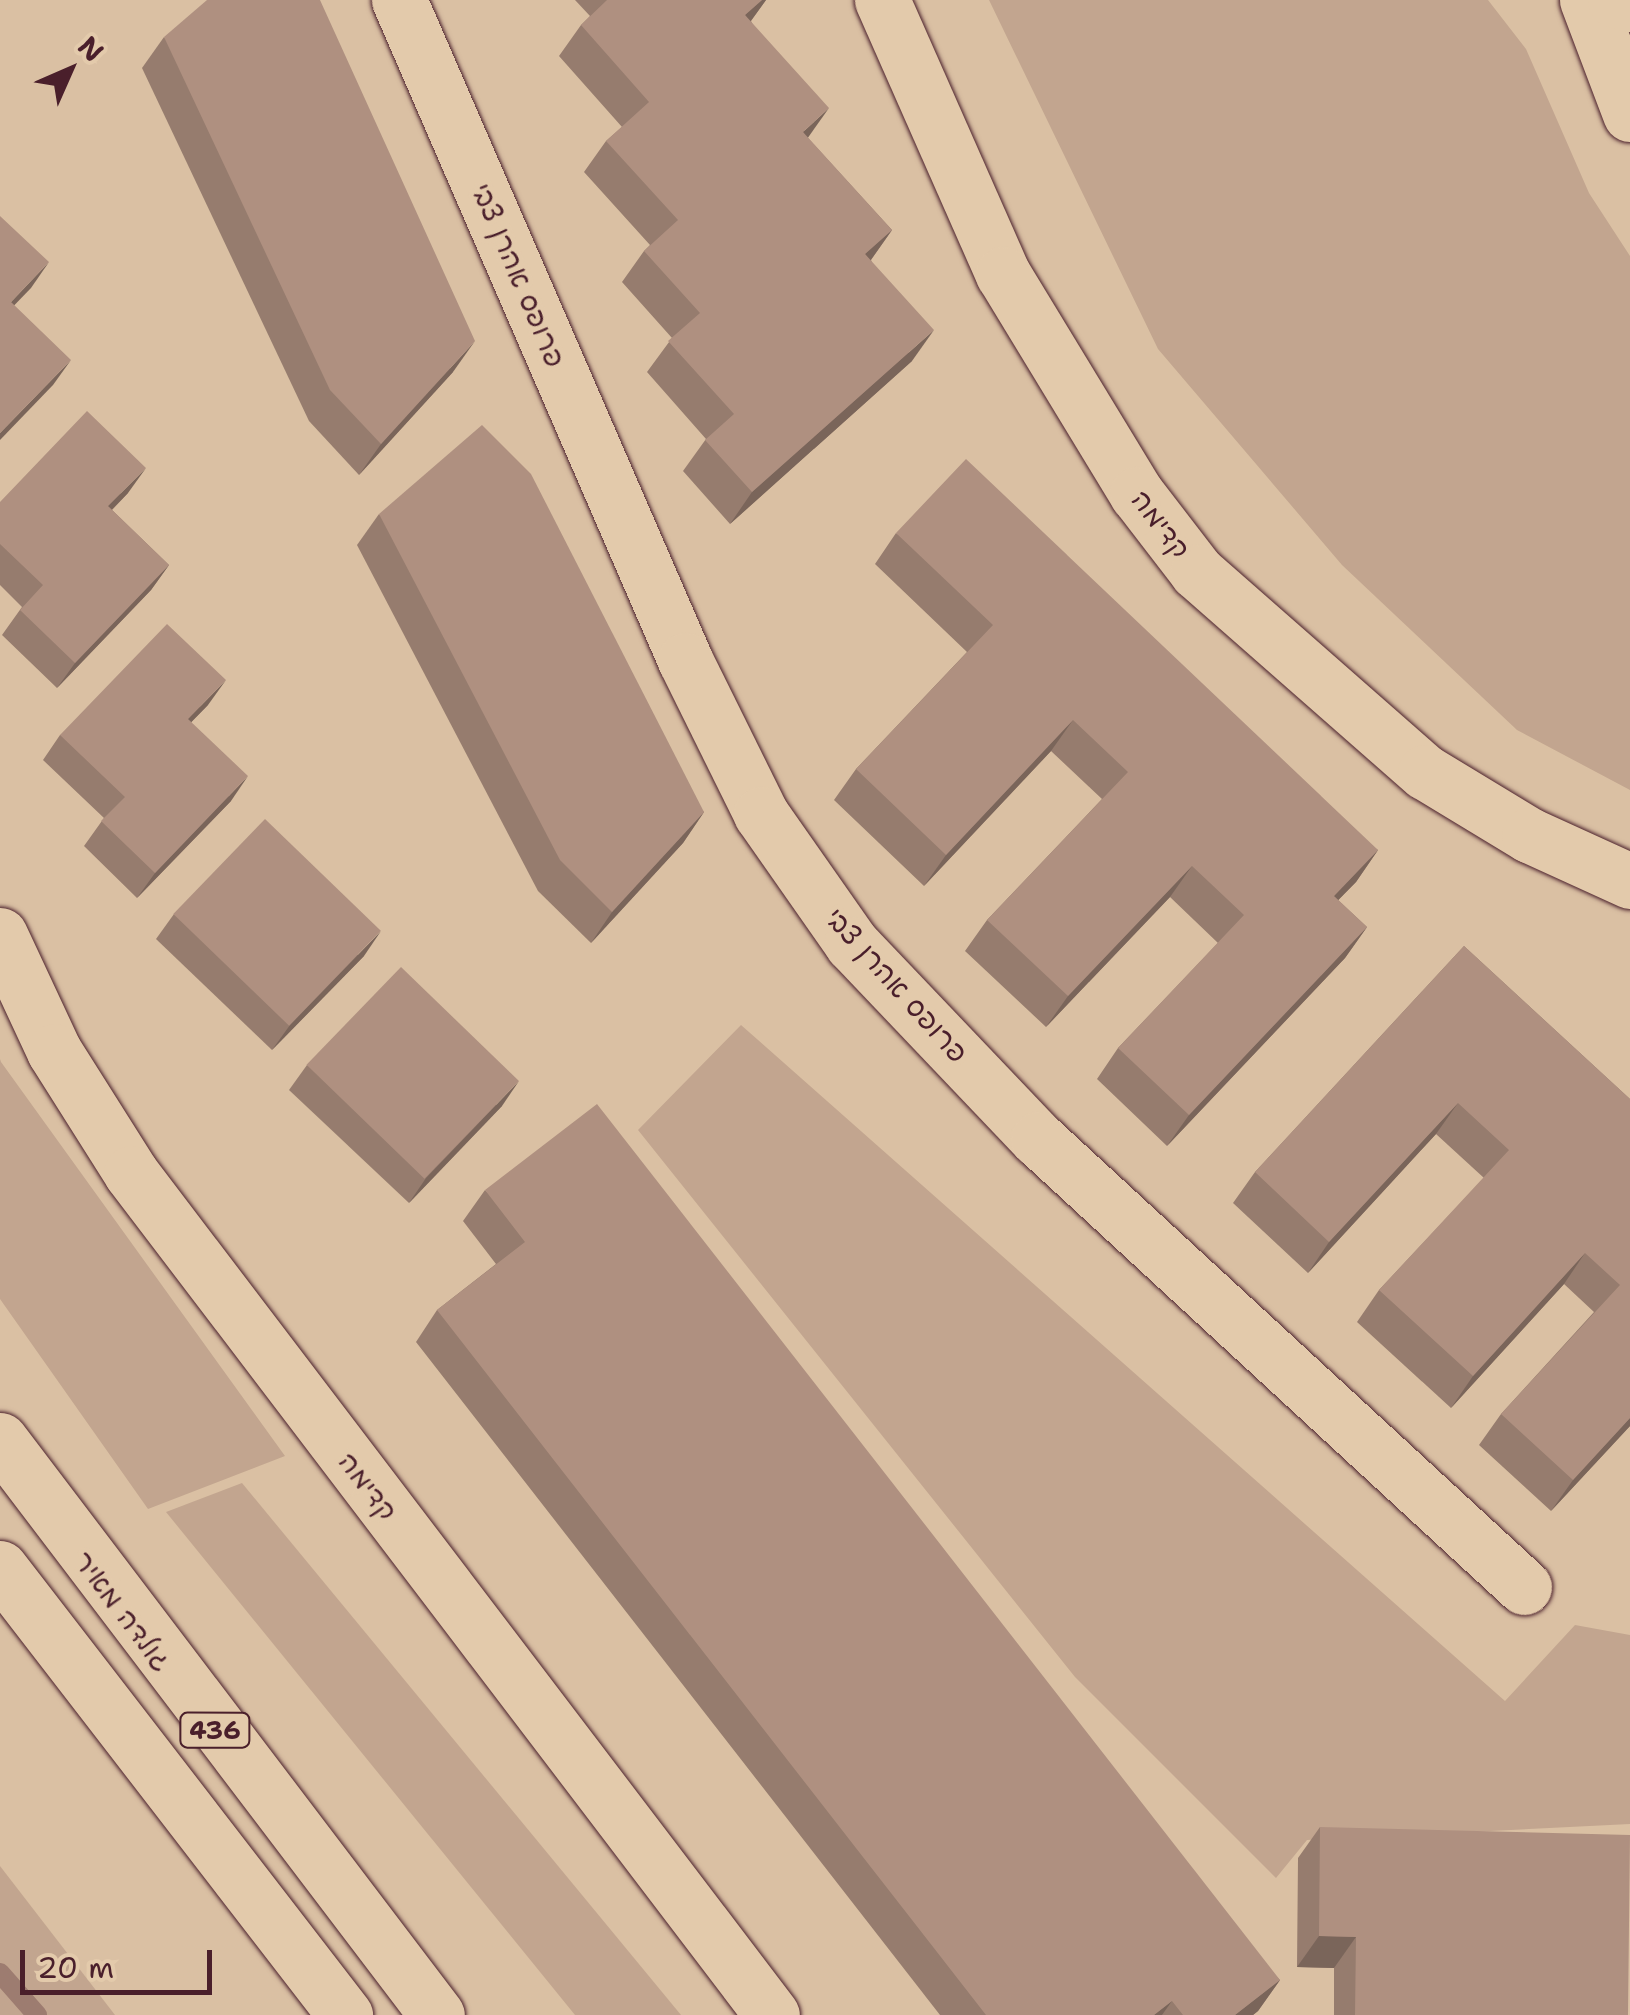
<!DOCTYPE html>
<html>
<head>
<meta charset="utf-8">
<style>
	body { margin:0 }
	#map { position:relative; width:1630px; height:2015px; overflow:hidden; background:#dac0a3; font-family:"Shantell Sans","Playpen Sans Hebrew",sans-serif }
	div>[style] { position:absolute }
	.green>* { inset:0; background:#c2a58f }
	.stream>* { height:20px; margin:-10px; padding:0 10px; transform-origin:10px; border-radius:10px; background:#9d7c70 }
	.roads { filter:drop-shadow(0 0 2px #4a1f2b) drop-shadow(0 0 2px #4a1f2b) }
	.minor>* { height:55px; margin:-27.5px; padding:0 27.5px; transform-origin:27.5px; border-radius:27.5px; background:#e3caab }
	.tertiary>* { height:55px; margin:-27.5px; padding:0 27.5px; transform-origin:27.5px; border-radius:27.5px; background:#e3caab }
	.primary>* { height:55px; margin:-27.5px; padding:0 27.5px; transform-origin:27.5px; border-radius:27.5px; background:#e3caab }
	.wall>* { inset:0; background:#967c6e }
	.shaded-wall>* { inset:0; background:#7a655a }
	.building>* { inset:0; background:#af9080; transform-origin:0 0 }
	span { translate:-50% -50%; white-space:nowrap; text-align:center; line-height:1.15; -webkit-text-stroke:10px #e3caab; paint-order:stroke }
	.shield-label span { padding:2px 8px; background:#e3caab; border:2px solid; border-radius:8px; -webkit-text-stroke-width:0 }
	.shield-label { font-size:25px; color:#4a1f2b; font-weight:700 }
	.street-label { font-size:28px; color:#4a1f2b }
	.north { position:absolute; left:20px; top:20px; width:100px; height:100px; -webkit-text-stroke:8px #e3caab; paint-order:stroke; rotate:45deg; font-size:28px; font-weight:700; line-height:40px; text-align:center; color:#4a1f2b }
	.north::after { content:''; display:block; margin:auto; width:35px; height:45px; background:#4a1f2b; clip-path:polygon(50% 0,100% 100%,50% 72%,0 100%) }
	.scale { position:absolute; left:20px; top:1950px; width:192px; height:45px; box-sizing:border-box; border:5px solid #4a1f2b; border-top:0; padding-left:12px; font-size:30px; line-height:35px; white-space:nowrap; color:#4a1f2b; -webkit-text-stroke:8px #e3caab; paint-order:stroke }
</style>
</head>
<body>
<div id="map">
	<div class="green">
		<div style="clip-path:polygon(989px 0,1488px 0,1526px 49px,1589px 193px,1630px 256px,1630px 790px,1517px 730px,1342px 565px,1158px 349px)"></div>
		<div style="clip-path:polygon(741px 1025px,1505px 1701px,1575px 1625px,1630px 1635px,1630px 1824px,1307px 1840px,1276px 1878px,1075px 1677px,638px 1130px)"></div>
		<div style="clip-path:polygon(0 1059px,1px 1062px,285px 1456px,148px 1509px,0 1299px)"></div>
		<div style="clip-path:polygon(242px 1483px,681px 2015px,575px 2015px,166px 1512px)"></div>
		<div style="clip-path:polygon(0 1866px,115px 2015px,0 2015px)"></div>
	</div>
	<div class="stream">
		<div style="left:0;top:1973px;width:56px;rotate:48.6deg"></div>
	</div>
	<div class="roads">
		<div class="minor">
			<div style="left:399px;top:0;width:719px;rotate:66.57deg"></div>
			<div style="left:685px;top:660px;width:172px;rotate:63.7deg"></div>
			<div style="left:761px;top:814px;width:159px;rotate:55deg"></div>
			<div style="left:852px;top:944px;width:269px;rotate:46.4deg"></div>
			<div style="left:1038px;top:1139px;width:661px;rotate:42.67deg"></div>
			<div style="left:882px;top:0;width:300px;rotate:66.2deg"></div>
			<div style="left:1003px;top:274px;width:258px;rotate:58.7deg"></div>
			<div style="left:1137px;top:494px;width:98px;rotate:52.4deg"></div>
			<div style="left:1197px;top:572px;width:303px;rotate:41.3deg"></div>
			<div style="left:1425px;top:772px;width:122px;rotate:31.2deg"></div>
			<div style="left:1529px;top:835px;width:111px;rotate:24.5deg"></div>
			<div style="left:1587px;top:0;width:122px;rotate:69.3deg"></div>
			<div style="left:0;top:935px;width:128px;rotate:65deg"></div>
			<div style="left:54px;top:1051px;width:144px;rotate:57.7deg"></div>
			<div style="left:131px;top:1173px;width:1058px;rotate:52.72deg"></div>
		</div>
		<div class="tertiary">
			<div style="left:1615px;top:0;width:16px;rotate:15deg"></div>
		</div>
		<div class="primary">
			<div style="left:0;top:1440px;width:722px;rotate:52.77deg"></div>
			<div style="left:0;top:1568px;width:565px;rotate:52.34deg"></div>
		</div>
	</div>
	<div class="wall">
		<div style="clip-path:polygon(575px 0,766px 0,751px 21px,808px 138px,892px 230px,871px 260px,912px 361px,730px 524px,683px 471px,706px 439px,647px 372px,672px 338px,622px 282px,644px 251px,650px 245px,584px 172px,606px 141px,622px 127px,559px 56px,581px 25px,590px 16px)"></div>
		<div style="clip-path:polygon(164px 37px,453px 372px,359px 475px,309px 421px,142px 68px)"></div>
		<div style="clip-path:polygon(128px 493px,112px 510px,169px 565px,151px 590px,57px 688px,2px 635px,22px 607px,0 585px,0 502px)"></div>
		<div style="clip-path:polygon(379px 514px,704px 812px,683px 843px,591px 943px,538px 891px,357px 545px)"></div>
		<div style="clip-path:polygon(896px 533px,1378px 850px,1356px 882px,1338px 900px,1367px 927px,1345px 958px,1167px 1146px,1097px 1079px,1118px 1048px,1218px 943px,1170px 897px,1046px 1027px,965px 951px,987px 920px,1102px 799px,1051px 751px,924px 886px,834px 800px,856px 769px,967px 652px,875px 564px)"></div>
		<div style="clip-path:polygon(208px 705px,191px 722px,231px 801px,137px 898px,84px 846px,104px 818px,43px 760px,60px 735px)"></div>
		<div style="clip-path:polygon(174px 914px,364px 956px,272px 1050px,156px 939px)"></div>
		<div style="clip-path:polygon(1464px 946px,1630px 1099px,1630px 1426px,1551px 1511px,1479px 1445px,1501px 1414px,1594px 1312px,1564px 1284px,1451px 1408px,1357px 1322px,1379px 1290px,1484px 1178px,1436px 1134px,1308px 1273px,1233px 1203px,1255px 1172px)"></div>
		<div style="clip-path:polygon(307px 1065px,502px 1106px,409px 1203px,289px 1090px)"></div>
		<div style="clip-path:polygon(485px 1190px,1280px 1980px,1258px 2011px,1253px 2015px,940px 2015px,416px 1342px,437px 1310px,496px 1264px,463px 1221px)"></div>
		<div style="clip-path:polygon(1320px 1827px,1628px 2015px,1334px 2015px,1334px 1968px,1297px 1967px,1298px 1858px)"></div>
	</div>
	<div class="shaded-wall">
		<div style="clip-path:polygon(762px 0,766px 0,750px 22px,745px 15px)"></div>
		<div style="clip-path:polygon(829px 108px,807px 139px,803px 132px)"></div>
		<div style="clip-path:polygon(892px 230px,870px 261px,865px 254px)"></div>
		<div style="clip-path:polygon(49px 262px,31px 288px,0 320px,11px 302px)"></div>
		<div style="clip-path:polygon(934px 330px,912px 361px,730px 524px,752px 492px)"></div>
		<div style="clip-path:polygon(475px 341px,453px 372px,359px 475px,381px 444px)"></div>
		<div style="clip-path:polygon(71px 360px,53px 385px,0 440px,0 433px)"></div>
		<div style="clip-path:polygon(146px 468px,128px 493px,91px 531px,108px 506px)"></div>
		<div style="clip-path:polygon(169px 565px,151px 590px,57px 688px,75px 663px)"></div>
		<div style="clip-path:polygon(226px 680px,208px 705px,170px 744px,188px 719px)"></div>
		<div style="clip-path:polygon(1073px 720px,1051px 751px,924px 886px,946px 855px)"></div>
		<div style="clip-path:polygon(248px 776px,231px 801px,137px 898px,155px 873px)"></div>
		<div style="clip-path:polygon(704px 812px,683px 843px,591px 943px,612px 912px)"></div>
		<div style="clip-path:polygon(1378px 850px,1356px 882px,1312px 927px,1334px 896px)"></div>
		<div style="clip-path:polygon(1192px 866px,1170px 897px,1046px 1027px,1068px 996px)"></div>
		<div style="clip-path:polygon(1367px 927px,1345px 958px,1167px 1146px,1189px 1115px)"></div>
		<div style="clip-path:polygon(381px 931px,364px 956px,272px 1050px,290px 1025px)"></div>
		<div style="clip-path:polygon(519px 1081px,502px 1106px,409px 1203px,426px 1178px)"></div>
		<div style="clip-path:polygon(1458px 1103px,1436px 1134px,1308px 1273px,1329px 1242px)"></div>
		<div style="clip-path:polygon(1585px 1253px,1564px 1284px,1451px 1408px,1473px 1376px)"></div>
		<div style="clip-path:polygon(1630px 1418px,1630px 1426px,1551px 1511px,1573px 1480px)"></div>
		<div style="clip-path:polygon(1319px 1936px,1356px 1937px,1334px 1968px,1297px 1967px)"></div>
		<div style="clip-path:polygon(1280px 1980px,1258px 2011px,1253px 2015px,1235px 2015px)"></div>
		<div style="clip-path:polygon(1172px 2001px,1162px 2015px,1154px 2015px)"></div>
	</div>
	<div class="building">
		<div style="clip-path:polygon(207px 0,320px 0,475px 341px,381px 444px,330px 390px,164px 37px)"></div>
		<div style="clip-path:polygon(607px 0,762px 0,745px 15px,829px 108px,803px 132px,892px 230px,865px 254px,934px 330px,752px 492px,705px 440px,734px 414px,668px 341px,700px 313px,644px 251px,678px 220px,606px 141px,649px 102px,581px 25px)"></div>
		<div style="clip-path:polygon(0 216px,49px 262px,11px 302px,71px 360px,0 433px)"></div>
		<div style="clip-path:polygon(87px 411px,146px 468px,108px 506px,169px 565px,75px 663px,20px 610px,43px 585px,0 544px,0 502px)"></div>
		<div style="clip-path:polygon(482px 425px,531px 474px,704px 812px,612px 912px,560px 860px,379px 514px)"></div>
		<div style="clip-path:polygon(966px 459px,1378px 850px,1334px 896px,1367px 927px,1189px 1115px,1118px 1048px,1244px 915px,1192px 866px,1068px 996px,987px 920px,1128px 772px,1073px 720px,946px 855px,856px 769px,993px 625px,896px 533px)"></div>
		<div style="clip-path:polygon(167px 624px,226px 680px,188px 719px,248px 776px,155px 873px,101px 821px,125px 797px,60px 735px)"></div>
		<div style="left:265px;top:819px;width:161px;height:132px;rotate:44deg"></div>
		<div style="clip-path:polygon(1464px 946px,1630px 1099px,1630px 1418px,1573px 1480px,1501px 1414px,1620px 1285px,1585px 1253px,1473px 1376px,1379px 1290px,1509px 1150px,1458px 1103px,1329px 1242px,1255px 1172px)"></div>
		<div style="left:401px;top:967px;width:164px;height:136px;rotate:44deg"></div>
		<div style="clip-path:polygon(597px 1104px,1280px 1980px,1235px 2015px,1183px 2015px,1172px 2001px,1154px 2015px,986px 2015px,437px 1310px,525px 1242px,485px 1190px)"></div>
		<div style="clip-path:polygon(1320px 1827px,1630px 1835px,1628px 2015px,1355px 2015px,1356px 1937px,1319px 1936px)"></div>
	</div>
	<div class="shield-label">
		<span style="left:215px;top:1730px">436</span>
	</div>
	<div class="street-label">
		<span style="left:519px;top:275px;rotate:67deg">פרופס אהרן צבי</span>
		<span style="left:1161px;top:524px;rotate:53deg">קדימה</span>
		<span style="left:897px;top:985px;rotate:48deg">פרופס אהרן צבי</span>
		<span style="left:368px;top:1486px;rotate:53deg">קדימה</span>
		<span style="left:123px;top:1611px;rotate:53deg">גולדה מאיר</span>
	</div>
	<div class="north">N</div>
	<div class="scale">20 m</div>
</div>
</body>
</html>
